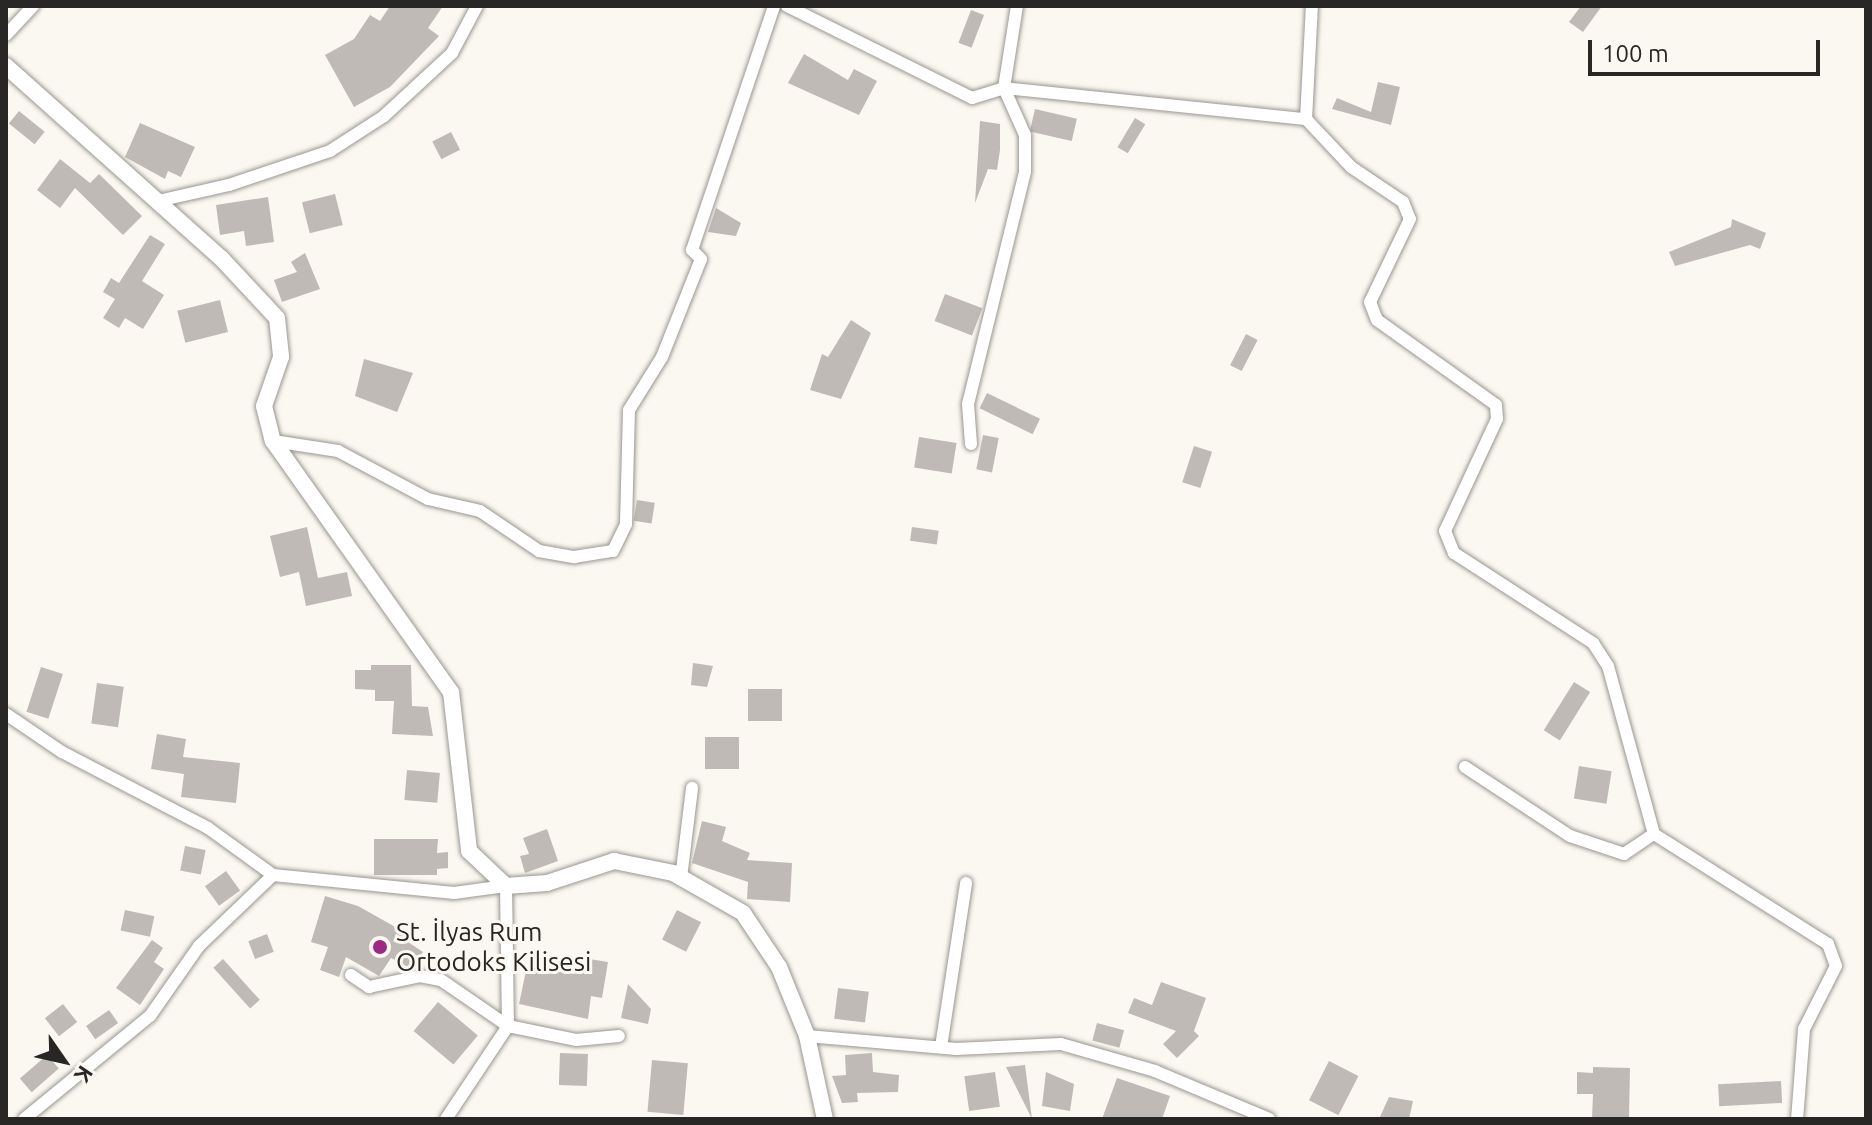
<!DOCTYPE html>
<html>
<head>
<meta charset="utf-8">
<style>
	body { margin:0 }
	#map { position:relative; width:1872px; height:1125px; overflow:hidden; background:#fbf7f1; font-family:Ubuntu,sans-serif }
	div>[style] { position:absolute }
	.building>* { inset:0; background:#c0bab6; transform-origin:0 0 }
	.roads { filter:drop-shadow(0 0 2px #999690) drop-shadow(0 0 2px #999690) }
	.street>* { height:12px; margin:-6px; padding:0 6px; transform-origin:6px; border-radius:6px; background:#fff }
	.secondary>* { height:16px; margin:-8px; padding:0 8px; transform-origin:8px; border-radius:8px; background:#fff }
	.dots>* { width:22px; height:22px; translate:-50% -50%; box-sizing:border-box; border:4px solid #fbf7f1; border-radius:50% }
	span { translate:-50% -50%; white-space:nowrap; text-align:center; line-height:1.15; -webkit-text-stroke:6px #fbf7f1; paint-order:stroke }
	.poi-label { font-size:26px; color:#282725 }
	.left { translate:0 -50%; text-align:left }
	.frame { position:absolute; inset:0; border:8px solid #282725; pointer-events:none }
	.north { position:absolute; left:24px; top:1021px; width:80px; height:80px; -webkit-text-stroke:6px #fbf7f1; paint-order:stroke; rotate:124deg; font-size:22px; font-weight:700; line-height:32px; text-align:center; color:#282725 }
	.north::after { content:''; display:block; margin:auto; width:28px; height:36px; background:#282725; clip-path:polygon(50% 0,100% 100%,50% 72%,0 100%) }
	.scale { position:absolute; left:1588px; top:40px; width:232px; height:36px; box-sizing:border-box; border:4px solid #282725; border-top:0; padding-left:10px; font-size:24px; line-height:28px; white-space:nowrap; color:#282725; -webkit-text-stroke:6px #fbf7f1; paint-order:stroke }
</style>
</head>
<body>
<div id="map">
	<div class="building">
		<div style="clip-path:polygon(390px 6px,443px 6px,428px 28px,439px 36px,390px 87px,354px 107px,325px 55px,354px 39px,370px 15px,380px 21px)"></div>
		<div style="clip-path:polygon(1581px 6px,1602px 6px,1583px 32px,1569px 22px)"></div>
		<div style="left:971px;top:10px;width:14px;height:35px;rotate:21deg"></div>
		<div style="clip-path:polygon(804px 54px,848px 80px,854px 69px,877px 81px,859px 115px,788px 83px)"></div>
		<div style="clip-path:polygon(1378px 82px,1400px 87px,1391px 125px,1332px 109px,1337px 98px,1371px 112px)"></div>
		<div style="left:1035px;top:109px;width:43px;height:23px;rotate:13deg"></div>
		<div style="left:19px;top:111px;width:33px;height:16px;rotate:39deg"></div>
		<div style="left:1135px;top:118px;width:12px;height:34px;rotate:31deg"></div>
		<div style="clip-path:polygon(980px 121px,1000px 124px,1000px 150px,997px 170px,988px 169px,975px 203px)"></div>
		<div style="clip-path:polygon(140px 123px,195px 147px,181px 177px,168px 171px,165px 179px,125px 157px)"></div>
		<div style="left:451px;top:132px;width:20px;height:21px;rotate:63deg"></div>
		<div style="clip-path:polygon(60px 159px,90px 183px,99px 174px,142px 216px,123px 235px,75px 188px,60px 208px,37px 190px)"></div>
		<div style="left:335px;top:194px;width:32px;height:34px;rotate:76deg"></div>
		<div style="clip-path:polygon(268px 197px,274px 242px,246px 246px,244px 231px,220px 235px,216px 205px)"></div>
		<div style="clip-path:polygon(716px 208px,741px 223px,736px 236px,708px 232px)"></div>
		<div style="clip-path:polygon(1732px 219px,1766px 233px,1760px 249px,1750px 245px,1675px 266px,1669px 252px,1731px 227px)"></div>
		<div style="clip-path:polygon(150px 235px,165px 244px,142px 281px,164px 295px,143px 329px,125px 318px,119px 328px,103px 318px,115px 299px,103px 292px,111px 278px,119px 283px)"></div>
		<div style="clip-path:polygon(305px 253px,320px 289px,282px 302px,274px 280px,297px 272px,291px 262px)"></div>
		<div style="left:945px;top:294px;width:40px;height:29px;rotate:21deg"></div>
		<div style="left:220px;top:300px;width:33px;height:44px;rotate:76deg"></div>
		<div style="clip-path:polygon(851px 320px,871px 333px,841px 399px,810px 390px,822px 354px,828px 357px)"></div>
		<div style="left:1246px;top:334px;width:13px;height:35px;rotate:27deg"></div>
		<div style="clip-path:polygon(364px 359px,413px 373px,397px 412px,355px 396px)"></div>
		<div style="left:987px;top:393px;width:59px;height:17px;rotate:26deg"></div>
		<div style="left:983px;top:435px;width:16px;height:35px;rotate:11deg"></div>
		<div style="left:919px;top:437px;width:38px;height:31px;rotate:9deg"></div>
		<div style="left:1194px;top:446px;width:19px;height:38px;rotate:18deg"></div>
		<div style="left:637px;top:500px;width:18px;height:21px;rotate:9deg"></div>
		<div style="clip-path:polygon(307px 527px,318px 578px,347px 572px,352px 596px,306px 606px,299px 572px,280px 577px,270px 536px)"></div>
		<div style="left:912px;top:527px;width:27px;height:14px;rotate:8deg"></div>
		<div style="clip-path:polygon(693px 663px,713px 666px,707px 687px,691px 685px)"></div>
		<div style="clip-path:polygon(371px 665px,411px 665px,412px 706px,428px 707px,433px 736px,392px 734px,394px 701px,375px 701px,375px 690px,355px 689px,355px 670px,371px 670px)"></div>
		<div style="left:41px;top:667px;width:23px;height:47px;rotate:18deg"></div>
		<div style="left:1574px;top:682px;width:19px;height:57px;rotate:32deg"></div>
		<div style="left:97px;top:683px;width:27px;height:41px;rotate:8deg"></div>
		<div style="left:748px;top:689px;width:34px;height:32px"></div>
		<div style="clip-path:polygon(157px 734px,186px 739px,183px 757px,240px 763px,236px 803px,181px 797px,184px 774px,151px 769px)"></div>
		<div style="left:705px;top:737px;width:34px;height:32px"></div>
		<div style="left:1579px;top:766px;width:33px;height:33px;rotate:9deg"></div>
		<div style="left:407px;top:770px;width:33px;height:30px;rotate:5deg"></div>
		<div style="clip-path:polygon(702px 821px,726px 827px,722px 841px,750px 853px,747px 860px,792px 863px,790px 902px,747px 899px,748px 882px,692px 863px)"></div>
		<div style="clip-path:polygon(547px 829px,558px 861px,525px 873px,520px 856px,529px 854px,523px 838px)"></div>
		<div style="clip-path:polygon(374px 839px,438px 839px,437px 853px,448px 852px,448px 868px,437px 869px,437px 875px,374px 875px)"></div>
		<div style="left:185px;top:846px;width:21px;height:25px;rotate:11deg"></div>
		<div style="left:226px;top:871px;width:24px;height:26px;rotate:54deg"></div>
		<div style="clip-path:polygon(325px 896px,358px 906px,406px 933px,402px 938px,423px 952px,412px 969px,391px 958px,379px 976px,346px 957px,339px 977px,320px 970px,328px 947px,311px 942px)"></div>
		<div style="left:125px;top:910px;width:30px;height:21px;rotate:12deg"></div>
		<div style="left:677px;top:910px;width:27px;height:33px;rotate:27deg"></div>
		<div style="left:267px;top:934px;width:19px;height:20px;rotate:69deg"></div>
		<div style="clip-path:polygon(152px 940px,163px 948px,154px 962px,164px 969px,140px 1005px,116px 988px)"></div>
		<div style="clip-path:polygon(577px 957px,608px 962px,602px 998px,591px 996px,588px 1019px,519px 1004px,527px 966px,574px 974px)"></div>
		<div style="left:223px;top:959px;width:55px;height:13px;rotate:48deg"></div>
		<div style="clip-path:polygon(1161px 982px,1206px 998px,1194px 1031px,1199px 1036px,1177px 1058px,1163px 1044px,1176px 1031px,1128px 1013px,1134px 998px,1152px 1005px)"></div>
		<div style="clip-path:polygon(628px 984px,651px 1009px,648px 1024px,621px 1018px)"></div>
		<div style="left:838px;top:988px;width:31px;height:31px;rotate:7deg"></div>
		<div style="left:438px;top:1002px;width:52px;height:38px;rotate:40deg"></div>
		<div style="left:63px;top:1004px;width:23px;height:23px;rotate:52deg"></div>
		<div style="left:109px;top:1010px;width:16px;height:28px;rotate:55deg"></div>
		<div style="left:1097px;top:1023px;width:28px;height:18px;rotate:15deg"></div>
		<div style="left:560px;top:1053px;width:28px;height:32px;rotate:2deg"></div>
		<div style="clip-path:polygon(872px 1053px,873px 1072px,899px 1075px,898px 1092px,857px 1093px,858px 1102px,842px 1103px,832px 1076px,846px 1075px,845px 1055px)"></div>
		<div style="left:47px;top:1055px;width:18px;height:36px;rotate:49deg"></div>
		<div style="left:652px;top:1060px;width:36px;height:52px;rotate:5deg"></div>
		<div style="left:1329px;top:1061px;width:33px;height:44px;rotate:27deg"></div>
		<div style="clip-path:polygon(1025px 1065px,1032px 1119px,1006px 1067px)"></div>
		<div style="clip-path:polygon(1593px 1067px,1630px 1068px,1629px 1119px,1592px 1118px,1593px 1094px,1577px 1094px,1577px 1072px,1593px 1073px)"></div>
		<div style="left:995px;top:1072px;width:35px;height:31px;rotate:82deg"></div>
		<div style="clip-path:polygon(1046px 1072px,1074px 1084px,1070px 1111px,1042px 1106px)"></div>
		<div style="clip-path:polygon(1117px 1078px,1170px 1096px,1162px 1119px,1102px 1119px)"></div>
		<div style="left:1781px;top:1081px;width:22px;height:63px;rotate:87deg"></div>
		<div style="clip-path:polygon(1389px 1097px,1413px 1101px,1409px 1119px,1379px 1119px)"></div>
	</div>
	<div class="roads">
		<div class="street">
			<div style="left:787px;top:6px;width:207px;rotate:26.4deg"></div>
			<div style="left:972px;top:98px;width:34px;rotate:-17deg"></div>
			<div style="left:1004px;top:88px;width:304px;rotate:5.9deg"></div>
			<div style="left:1306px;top:119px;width:66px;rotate:46.8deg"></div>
			<div style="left:1351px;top:167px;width:63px;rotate:33.9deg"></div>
			<div style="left:1403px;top:202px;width:18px;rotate:68deg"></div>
			<div style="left:1410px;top:219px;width:92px;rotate:115.7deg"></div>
			<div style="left:1370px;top:302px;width:19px;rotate:69deg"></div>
			<div style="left:1377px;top:320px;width:146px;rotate:35.5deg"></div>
			<div style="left:1496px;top:405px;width:14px;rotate:86deg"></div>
			<div style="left:1497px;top:419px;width:123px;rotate:114.9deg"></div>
			<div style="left:1445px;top:531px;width:24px;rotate:68deg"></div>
			<div style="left:1454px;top:553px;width:166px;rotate:32.9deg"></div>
			<div style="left:1593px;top:643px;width:27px;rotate:57deg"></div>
			<div style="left:1608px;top:666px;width:174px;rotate:74.7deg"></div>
			<div style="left:1654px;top:834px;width:206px;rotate:32.3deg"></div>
			<div style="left:1828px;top:944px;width:23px;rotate:70deg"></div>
			<div style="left:1836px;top:966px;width:71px;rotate:116.9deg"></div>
			<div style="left:1804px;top:1029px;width:90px;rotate:94.4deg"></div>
			<div style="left:6px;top:35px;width:40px;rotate:-47deg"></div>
			<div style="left:1306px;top:119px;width:113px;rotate:-87deg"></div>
			<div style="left:158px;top:201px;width:73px;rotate:-12.7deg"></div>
			<div style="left:229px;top:185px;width:107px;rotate:-18.6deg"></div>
			<div style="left:330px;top:151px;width:64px;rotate:-32.9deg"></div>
			<div style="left:384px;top:116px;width:93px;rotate:-42.8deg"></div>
			<div style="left:452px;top:53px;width:53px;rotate:-62deg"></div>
			<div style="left:273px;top:441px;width:66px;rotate:8.7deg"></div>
			<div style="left:338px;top:451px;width:102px;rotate:28.1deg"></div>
			<div style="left:428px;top:499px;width:53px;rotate:13deg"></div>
			<div style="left:480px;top:511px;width:71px;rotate:34.1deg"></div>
			<div style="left:539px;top:551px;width:36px;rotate:10deg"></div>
			<div style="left:574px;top:557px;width:39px;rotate:-9deg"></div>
			<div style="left:613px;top:551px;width:30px;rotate:-64deg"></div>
			<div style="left:626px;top:524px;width:114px;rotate:-88.5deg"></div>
			<div style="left:629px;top:410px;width:62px;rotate:-58.1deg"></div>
			<div style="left:662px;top:357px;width:105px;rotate:-68.3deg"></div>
			<div style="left:701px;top:259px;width:13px;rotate:-135deg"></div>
			<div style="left:692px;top:250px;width:257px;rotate:-71.4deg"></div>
			<div style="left:971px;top:444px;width:40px;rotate:-94.3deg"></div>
			<div style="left:968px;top:404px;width:239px;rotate:-76.2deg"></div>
			<div style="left:1025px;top:172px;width:37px;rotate:-90deg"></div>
			<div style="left:1025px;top:135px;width:51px;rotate:-114.1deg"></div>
			<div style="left:1004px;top:88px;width:83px;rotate:-81deg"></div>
			<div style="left:6px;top:714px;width:68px;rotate:34.2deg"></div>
			<div style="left:62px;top:752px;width:165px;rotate:27.5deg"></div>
			<div style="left:208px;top:828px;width:80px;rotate:35.9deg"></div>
			<div style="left:273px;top:875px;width:182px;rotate:5.7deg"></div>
			<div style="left:454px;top:893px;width:52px;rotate:-7.7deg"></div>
			<div style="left:506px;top:886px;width:140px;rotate:89.2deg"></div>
			<div style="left:508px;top:1026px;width:112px;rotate:123.7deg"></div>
			<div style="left:1465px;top:767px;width:126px;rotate:33.3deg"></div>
			<div style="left:1570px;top:836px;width:57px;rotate:18.4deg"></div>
			<div style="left:1624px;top:854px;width:36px;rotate:-34deg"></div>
			<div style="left:681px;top:878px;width:91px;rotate:-83deg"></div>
			<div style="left:351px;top:975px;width:22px;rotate:34deg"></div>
			<div style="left:369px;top:987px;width:52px;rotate:-12.2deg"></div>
			<div style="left:420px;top:976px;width:21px;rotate:11deg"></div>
			<div style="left:441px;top:980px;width:81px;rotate:34.5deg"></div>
			<div style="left:508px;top:1026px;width:69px;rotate:11.6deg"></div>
			<div style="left:576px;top:1040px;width:43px;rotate:-5.3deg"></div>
			<div style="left:807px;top:1036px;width:150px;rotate:5deg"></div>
			<div style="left:956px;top:1049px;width:105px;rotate:-2.7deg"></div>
			<div style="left:1061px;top:1044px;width:98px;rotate:16deg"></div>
			<div style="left:1155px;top:1071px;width:124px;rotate:22.8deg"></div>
			<div style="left:941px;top:1047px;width:166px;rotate:-81.3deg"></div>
			<div style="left:24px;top:1119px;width:163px;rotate:-39.3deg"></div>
			<div style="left:150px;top:1016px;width:85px;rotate:-55deg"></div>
			<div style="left:199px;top:946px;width:103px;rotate:-43.8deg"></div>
		</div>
		<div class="secondary">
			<div style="left:6px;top:66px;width:288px;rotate:41.8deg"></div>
			<div style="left:221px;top:258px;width:82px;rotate:47deg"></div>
			<div style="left:277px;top:318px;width:39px;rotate:84deg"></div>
			<div style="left:281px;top:357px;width:52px;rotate:109.1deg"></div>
			<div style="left:264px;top:406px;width:36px;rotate:76deg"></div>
			<div style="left:273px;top:441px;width:308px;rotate:54.7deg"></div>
			<div style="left:451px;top:692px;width:160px;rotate:83.5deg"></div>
			<div style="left:469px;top:851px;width:51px;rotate:43.4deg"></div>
			<div style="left:506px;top:886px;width:41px;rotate:-4.2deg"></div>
			<div style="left:547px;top:883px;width:71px;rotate:-18.2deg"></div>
			<div style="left:614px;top:861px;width:60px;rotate:11.5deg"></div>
			<div style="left:673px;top:873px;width:81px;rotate:29.7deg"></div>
			<div style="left:743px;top:913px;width:65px;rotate:56.3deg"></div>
			<div style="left:779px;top:967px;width:74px;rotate:67.9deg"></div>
			<div style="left:807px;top:1036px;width:85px;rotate:77.8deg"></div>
		</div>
	</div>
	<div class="dots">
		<div style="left:380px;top:947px;background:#9e2882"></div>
	</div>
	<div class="poi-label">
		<span class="left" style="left:396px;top:947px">St. İlyas Rum<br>Ortodoks Kilisesi</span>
	</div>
	<div class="frame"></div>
	<div class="north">K</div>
	<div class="scale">100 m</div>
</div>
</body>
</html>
